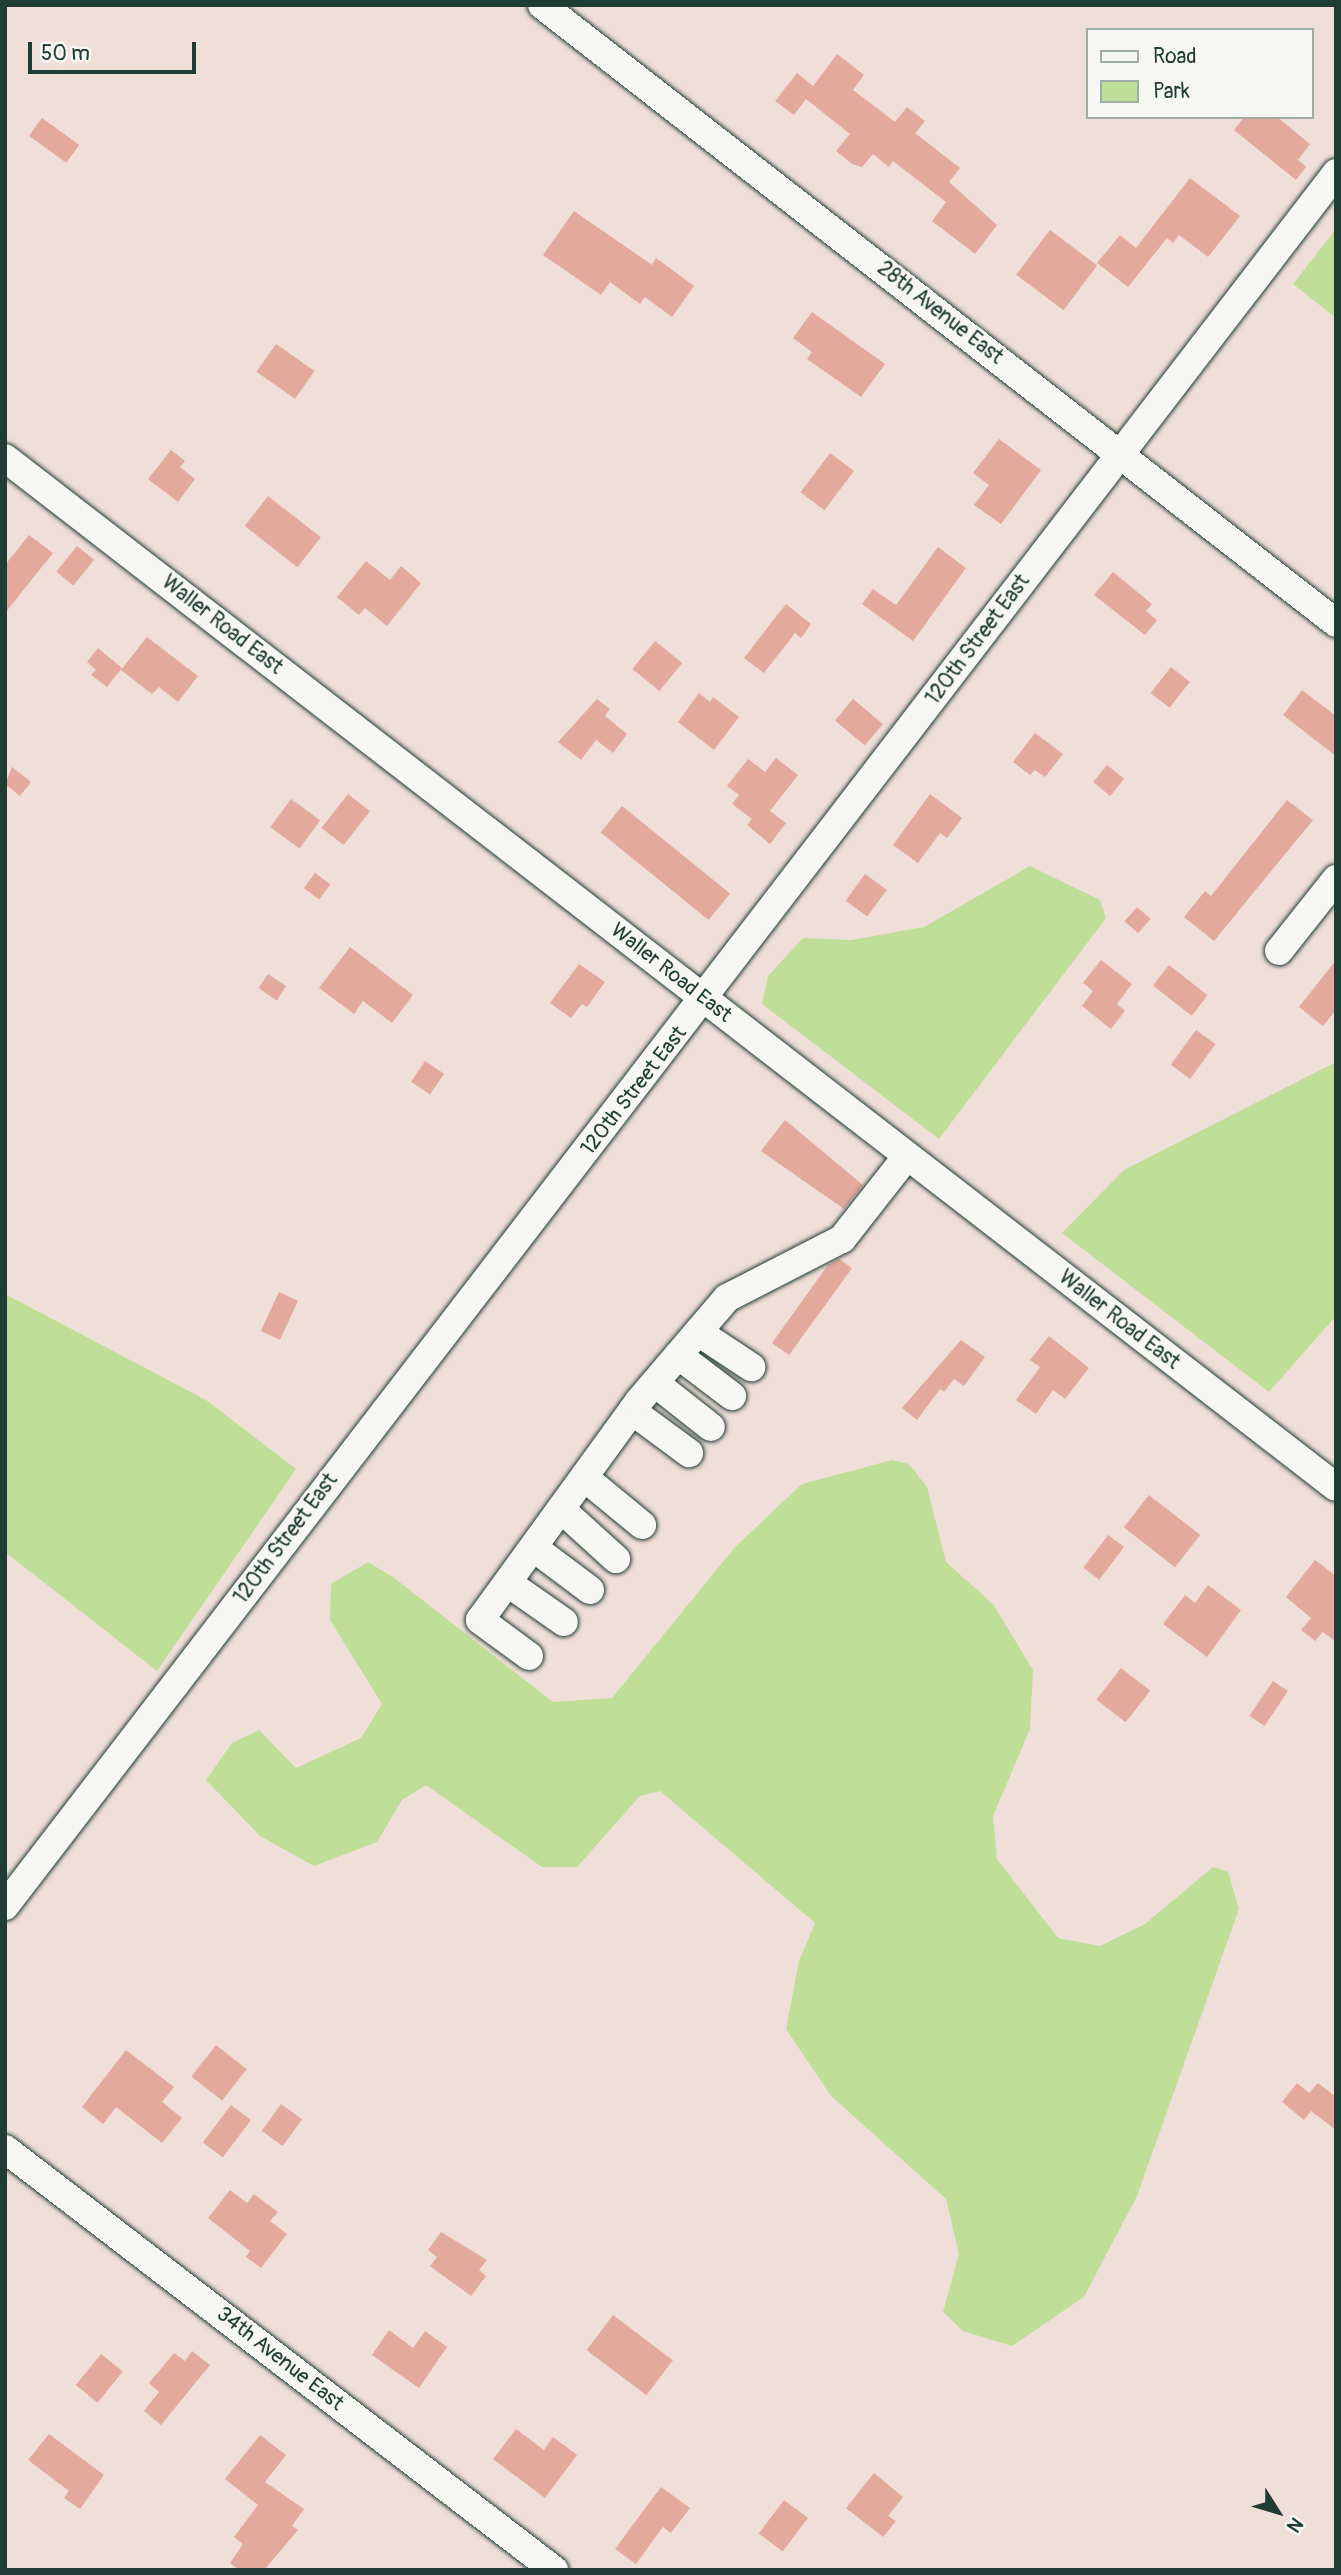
<!DOCTYPE html>
<html>
<head>
<meta charset="utf-8">
<style>
	body { margin:0 }
	#map { position:relative; width:1341px; height:2575px; overflow:hidden; background:#f0dfd8; font-family:Pangolin,sans-serif }
	div>[style] { position:absolute }
	.green>* { inset:0; background:#bfdf98 }
	.building>* { inset:0; background:#e2a99c; transform-origin:0 0 }
	.roads { filter:drop-shadow(0 0 2px #1f3d34) drop-shadow(0 0 2px #1f3d34) }
	.minor>* { height:28px; margin:-14px; padding:0 14px; transform-origin:14px; border-radius:14px; background:#f6f6f2 }
	span { translate:-50% -50%; white-space:nowrap; text-align:center; line-height:1.15; -webkit-text-stroke:6px #f6f6f2; paint-order:stroke }
	.street-label { font-size:21px; color:#1f3d34 }
	.frame { position:absolute; inset:0; border:7px solid #1f3d34; pointer-events:none }
	.legend { position:absolute; left:1086px; top:28px; width:228px; height:91px; box-sizing:border-box; background:#f6f6f2; border:2px solid #a0aca6; margin:0; padding:9px 12px; list-style:none; font-size:21px; color:#1f3d34 }
	.legend li { display:flex; align-items:center; gap:14px; height:35px }
	.legend b { width:35px; border:2px solid #a0aca6 }
	.north { position:absolute; left:1243px; top:2477px; width:70px; height:70px; -webkit-text-stroke:5px #f6f6f2; paint-order:stroke; rotate:127deg; font-size:19px; font-weight:700; line-height:28px; text-align:center; color:#1f3d34 }
	.north::after { content:''; display:block; margin:auto; width:24px; height:32px; background:#1f3d34; clip-path:polygon(50% 0,100% 100%,50% 72%,0 100%) }
	.scale { position:absolute; left:28px; top:42px; width:168px; height:32px; box-sizing:border-box; border:4px solid #1f3d34; border-top:0; padding-left:9px; font-size:21px; line-height:24px; white-space:nowrap; color:#1f3d34; -webkit-text-stroke:5px #f6f6f2; paint-order:stroke }
</style>
</head>
<body>
<div id="map">
	<div class="green">
		<div style="clip-path:polygon(1336px 229px,1336px 318px,1293px 284px)"></div>
		<div style="clip-path:polygon(1030px 866px,1100px 900px,1106px 918px,939px 1139px,762px 1004px,768px 976px,803px 938px,851px 940px,924px 927px)"></div>
		<div style="clip-path:polygon(1336px 1062px,1336px 1316px,1269px 1392px,1062px 1233px,1124px 1170px)"></div>
		<div style="clip-path:polygon(5px 1294px,206px 1400px,296px 1469px,157px 1671px,5px 1552px)"></div>
		<div style="clip-path:polygon(892px 1460px,909px 1464px,927px 1487px,946px 1562px,993px 1604px,1033px 1670px,1030px 1729px,993px 1816px,997px 1859px,1058px 1938px,1100px 1946px,1145px 1924px,1213px 1867px,1228px 1872px,1239px 1909px,1137px 2196px,1084px 2297px,1012px 2346px,963px 2331px,943px 2312px,959px 2254px,946px 2199px,831px 2096px,786px 2029px,799px 1961px,815px 1923px,660px 1791px,640px 1796px,577px 1867px,542px 1867px,426px 1785px,402px 1800px,377px 1842px,314px 1866px,260px 1836px,206px 1780px,232px 1743px,259px 1730px,296px 1768px,361px 1738px,382px 1704px,330px 1620px,331px 1584px,368px 1562px,393px 1577px,553px 1702px,612px 1698px,735px 1547px,802px 1484px)"></div>
	</div>
	<div class="building">
		<div style="clip-path:polygon(837px 54px,864px 75px,853px 90px,895px 122px,907px 107px,925px 121px,915px 133px,960px 168px,949px 182px,997px 225px,975px 254px,932px 221px,946px 202px,893px 161px,889px 167px,873px 154px,862px 167px,852px 164px,836px 151px,850px 134px,806px 99px,794px 115px,775px 101px,797px 73px,813px 86px)"></div>
		<div style="clip-path:polygon(1244px 117px,1277px 117px,1310px 144px,1298px 160px,1306px 167px,1296px 180px,1234px 130px)"></div>
		<div style="left:42px;top:118px;width:46px;height:22px;rotate:36deg"></div>
		<div style="clip-path:polygon(1190px 178px,1240px 216px,1208px 257px,1179px 235px,1173px 243px,1167px 238px,1128px 287px,1097px 263px,1120px 235px,1136px 248px)"></div>
		<div style="clip-path:polygon(574px 211px,652px 265px,656px 258px,694px 286px,672px 317px,645px 297px,640px 304px,610px 282px,601px 295px,543px 255px)"></div>
		<div style="left:1050px;top:230px;width:59px;height:56px;rotate:37deg"></div>
		<div style="clip-path:polygon(812px 312px,885px 364px,861px 397px,807px 359px,812px 352px,793px 338px)"></div>
		<div style="left:276px;top:344px;width:47px;height:34px;rotate:35deg"></div>
		<div style="clip-path:polygon(999px 439px,1041px 470px,1001px 524px,974px 505px,989px 485px,973px 473px)"></div>
		<div style="clip-path:polygon(171px 450px,185px 461px,180px 467px,195px 479px,178px 502px,148px 479px)"></div>
		<div style="left:830px;top:453px;width:30px;height:49px;rotate:37deg"></div>
		<div style="left:268px;top:496px;width:67px;height:38px;rotate:38deg"></div>
		<div style="clip-path:polygon(29px 535px,53px 553px,5px 613px,5px 565px)"></div>
		<div style="left:77px;top:546px;width:22px;height:33px;rotate:39deg"></div>
		<div style="clip-path:polygon(938px 547px,966px 568px,913px 641px,862px 604px,873px 589px,896px 605px)"></div>
		<div style="clip-path:polygon(366px 561px,390px 580px,401px 566px,421px 583px,387px 626px,365px 608px,359px 615px,337px 597px)"></div>
		<div style="clip-path:polygon(1113px 572px,1152px 604px,1146px 611px,1157px 620px,1145px 635px,1094px 595px)"></div>
		<div style="clip-path:polygon(786px 604px,811px 624px,801px 638px,795px 633px,764px 673px,744px 658px)"></div>
		<div style="clip-path:polygon(147px 637px,198px 676px,178px 702px,159px 687px,152px 694px,121px 670px)"></div>
		<div style="left:655px;top:641px;width:35px;height:36px;rotate:39deg"></div>
		<div style="clip-path:polygon(98px 648px,122px 668px,107px 687px,91px 675px,96px 670px,87px 662px)"></div>
		<div style="left:1171px;top:667px;width:24px;height:33px;rotate:38deg"></div>
		<div style="clip-path:polygon(1302px 690px,1336px 716px,1336px 756px,1283px 715px)"></div>
		<div style="clip-path:polygon(699px 693px,710px 702px,713px 697px,739px 717px,714px 750px,678px 722px)"></div>
		<div style="clip-path:polygon(597px 699px,610px 709px,605px 716px,627px 734px,613px 753px,596px 740px,581px 760px,558px 742px)"></div>
		<div style="left:853px;top:699px;width:39px;height:28px;rotate:40deg"></div>
		<div style="clip-path:polygon(1035px 733px,1063px 754px,1045px 777px,1035px 770px,1030px 775px,1013px 762px)"></div>
		<div style="clip-path:polygon(776px 758px,798px 775px,770px 811px,786px 823px,770px 844px,747px 825px,752px 819px,732px 804px,739px 795px,727px 786px,748px 759px,765px 772px)"></div>
		<div style="left:1107px;top:765px;width:22px;height:22px;rotate:39deg"></div>
		<div style="clip-path:polygon(12px 767px,31px 782px,20px 796px,5px 784px)"></div>
		<div style="left:348px;top:794px;width:28px;height:43px;rotate:38deg"></div>
		<div style="clip-path:polygon(930px 794px,962px 818px,947px 838px,940px 833px,918px 863px,893px 845px)"></div>
		<div style="left:291px;top:799px;width:36px;height:35px;rotate:36deg"></div>
		<div style="clip-path:polygon(1287px 800px,1313px 820px,1214px 941px,1184px 917px,1205px 891px,1211px 896px)"></div>
		<div style="left:622px;top:806px;width:139px;height:34px;rotate:39deg"></div>
		<div style="left:315px;top:873px;width:19px;height:19px;rotate:36deg"></div>
		<div style="left:865px;top:874px;width:27px;height:33px;rotate:36deg"></div>
		<div style="left:1137px;top:907px;width:18px;height:19px;rotate:41deg"></div>
		<div style="clip-path:polygon(350px 947px,413px 995px,392px 1023px,363px 1001px,354px 1014px,319px 988px)"></div>
		<div style="clip-path:polygon(1101px 960px,1132px 984px,1117px 1004px,1125px 1011px,1111px 1029px,1082px 1006px,1093px 991px,1083px 983px)"></div>
		<div style="clip-path:polygon(1336px 960px,1336px 1010px,1323px 1026px,1299px 1007px)"></div>
		<div style="clip-path:polygon(579px 964px,605px 982px,587px 1007px,582px 1004px,571px 1018px,550px 1003px)"></div>
		<div style="left:1169px;top:965px;width:49px;height:26px;rotate:38deg"></div>
		<div style="left:268px;top:974px;width:22px;height:17px;rotate:34deg"></div>
		<div style="left:1196px;top:1030px;width:24px;height:43px;rotate:36deg"></div>
		<div style="left:425px;top:1061px;width:23px;height:25px;rotate:34deg"></div>
		<div style="clip-path:polygon(785px 1120px,863px 1185px,844px 1209px,761px 1151px)"></div>
		<div style="clip-path:polygon(839px 1259px,852px 1268px,789px 1355px,772px 1343px,828px 1265px)"></div>
		<div style="left:279px;top:1292px;width:21px;height:43px;rotate:25deg"></div>
		<div style="clip-path:polygon(1049px 1336px,1089px 1368px,1065px 1399px,1053px 1390px,1036px 1414px,1016px 1400px,1040px 1367px,1030px 1360px)"></div>
		<div style="clip-path:polygon(961px 1340px,985px 1357px,964px 1386px,954px 1379px,944px 1392px,940px 1389px,917px 1420px,902px 1408px)"></div>
		<div style="left:1149px;top:1495px;width:65px;height:41px;rotate:38deg"></div>
		<div style="left:1108px;top:1535px;width:20px;height:41px;rotate:37deg"></div>
		<div style="clip-path:polygon(1315px 1560px,1336px 1576px,1336px 1642px,1323px 1632px,1315px 1641px,1301px 1630px,1311px 1618px,1286px 1597px)"></div>
		<div style="clip-path:polygon(1208px 1585px,1241px 1610px,1207px 1657px,1163px 1624px,1185px 1595px,1195px 1603px)"></div>
		<div style="left:1121px;top:1668px;width:37px;height:40px;rotate:38deg"></div>
		<div style="left:1273px;top:1681px;width:18px;height:42px;rotate:34deg"></div>
		<div style="left:216px;top:2045px;width:39px;height:40px;rotate:38deg"></div>
		<div style="clip-path:polygon(126px 2050px,174px 2087px,162px 2102px,182px 2118px,162px 2143px,116px 2107px,103px 2124px,82px 2107px)"></div>
		<div style="clip-path:polygon(1297px 2083px,1309px 2093px,1318px 2083px,1336px 2097px,1336px 2130px,1311px 2111px,1304px 2120px,1282px 2102px)"></div>
		<div style="left:281px;top:2104px;width:26px;height:33px;rotate:36deg"></div>
		<div style="left:231px;top:2105px;width:25px;height:47px;rotate:37deg"></div>
		<div style="clip-path:polygon(230px 2190px,247px 2203px,254px 2194px,278px 2212px,270px 2221px,287px 2234px,261px 2268px,246px 2257px,250px 2251px,208px 2218px)"></div>
		<div style="clip-path:polygon(441px 2232px,487px 2260px,479px 2270px,486px 2276px,471px 2296px,430px 2266px,437px 2257px,428px 2250px)"></div>
		<div style="left:613px;top:2315px;width:75px;height:44px;rotate:37deg"></div>
		<div style="clip-path:polygon(389px 2330px,413px 2348px,425px 2331px,447px 2347px,419px 2388px,372px 2355px)"></div>
		<div style="clip-path:polygon(192px 2351px,210px 2365px,161px 2425px,144px 2411px,159px 2392px,149px 2383px,174px 2353px,185px 2361px)"></div>
		<div style="left:101px;top:2354px;width:28px;height:40px;rotate:39deg"></div>
		<div style="clip-path:polygon(516px 2429px,544px 2450px,553px 2437px,577px 2455px,545px 2498px,493px 2459px)"></div>
		<div style="clip-path:polygon(49px 2434px,104px 2475px,80px 2509px,64px 2498px,69px 2491px,28px 2460px)"></div>
		<div style="clip-path:polygon(260px 2435px,286px 2455px,265px 2482px,304px 2509px,292px 2526px,298px 2530px,264px 2570px,239px 2570px,230px 2563px,243px 2544px,234px 2537px,258px 2505px,225px 2479px)"></div>
		<div style="clip-path:polygon(874px 2473px,903px 2497px,888px 2516px,896px 2521px,883px 2537px,846px 2508px)"></div>
		<div style="clip-path:polygon(661px 2487px,690px 2508px,671px 2533px,663px 2527px,636px 2564px,615px 2549px)"></div>
		<div style="left:784px;top:2500px;width:30px;height:42px;rotate:37deg"></div>
	</div>
	<div class="roads">
		<div class="minor">
			<div style="left:542px;top:5px;width:1006px;rotate:37.89deg"></div>
			<div style="left:5px;top:458px;width:1682px;rotate:37.71deg"></div>
			<div style="left:1279px;top:951px;width:92px;rotate:-51.6deg"></div>
			<div style="left:698px;top:1332px;width:64px;rotate:33.4deg"></div>
			<div style="left:678px;top:1355px;width:68px;rotate:37.2deg"></div>
			<div style="left:655px;top:1383px;width:71px;rotate:38.2deg"></div>
			<div style="left:632px;top:1411px;width:71px;rotate:36.4deg"></div>
			<div style="left:585px;top:1478px;width:74px;rotate:39.5deg"></div>
			<div style="left:562px;top:1510px;width:73px;rotate:42.2deg"></div>
			<div style="left:534px;top:1548px;width:70px;rotate:36.9deg"></div>
			<div style="left:508px;top:1583px;width:68px;rotate:34.9deg"></div>
			<div style="left:529px;top:1656px;width:61px;rotate:-143.7deg"></div>
			<div style="left:480px;top:1620px;width:271px;rotate:-54deg"></div>
			<div style="left:639px;top:1401px;width:135px;rotate:-49.5deg"></div>
			<div style="left:727px;top:1298px;width:129px;rotate:-27.2deg"></div>
			<div style="left:842px;top:1239px;width:105px;rotate:-51.9deg"></div>
			<div style="left:5px;top:1906px;width:2185px;rotate:-52.47deg"></div>
			<div style="left:5px;top:2149px;width:692px;rotate:37.48deg"></div>
		</div>
	</div>
	<div class="street-label">
		<span style="left:940px;top:313px;rotate:38deg">28th Avenue East</span>
		<span style="left:222px;top:625px;rotate:38deg">Waller Road East</span>
		<span style="left:978px;top:640px;rotate:-53deg">120th Street East</span>
		<span style="left:671px;top:973px;rotate:38deg">Waller Road East</span>
		<span style="left:634px;top:1091px;rotate:-52deg">120th Street East</span>
		<span style="left:1119px;top:1320px;rotate:38deg">Waller Road East</span>
		<span style="left:286px;top:1539px;rotate:-53deg">120th Street East</span>
		<span style="left:280px;top:2359px;rotate:38deg">34th Avenue East</span>
	</div>
	<div class="frame"></div>
	<ul class="legend">
	<li><b style="height:9px;background:#f6f6f2"></b>Road</li>
	<li><b style="height:19px;background:#bfdf98"></b>Park</li>
	</ul>
	<div class="north">N</div>
	<div class="scale">50 m</div>
</div>
</body>
</html>
